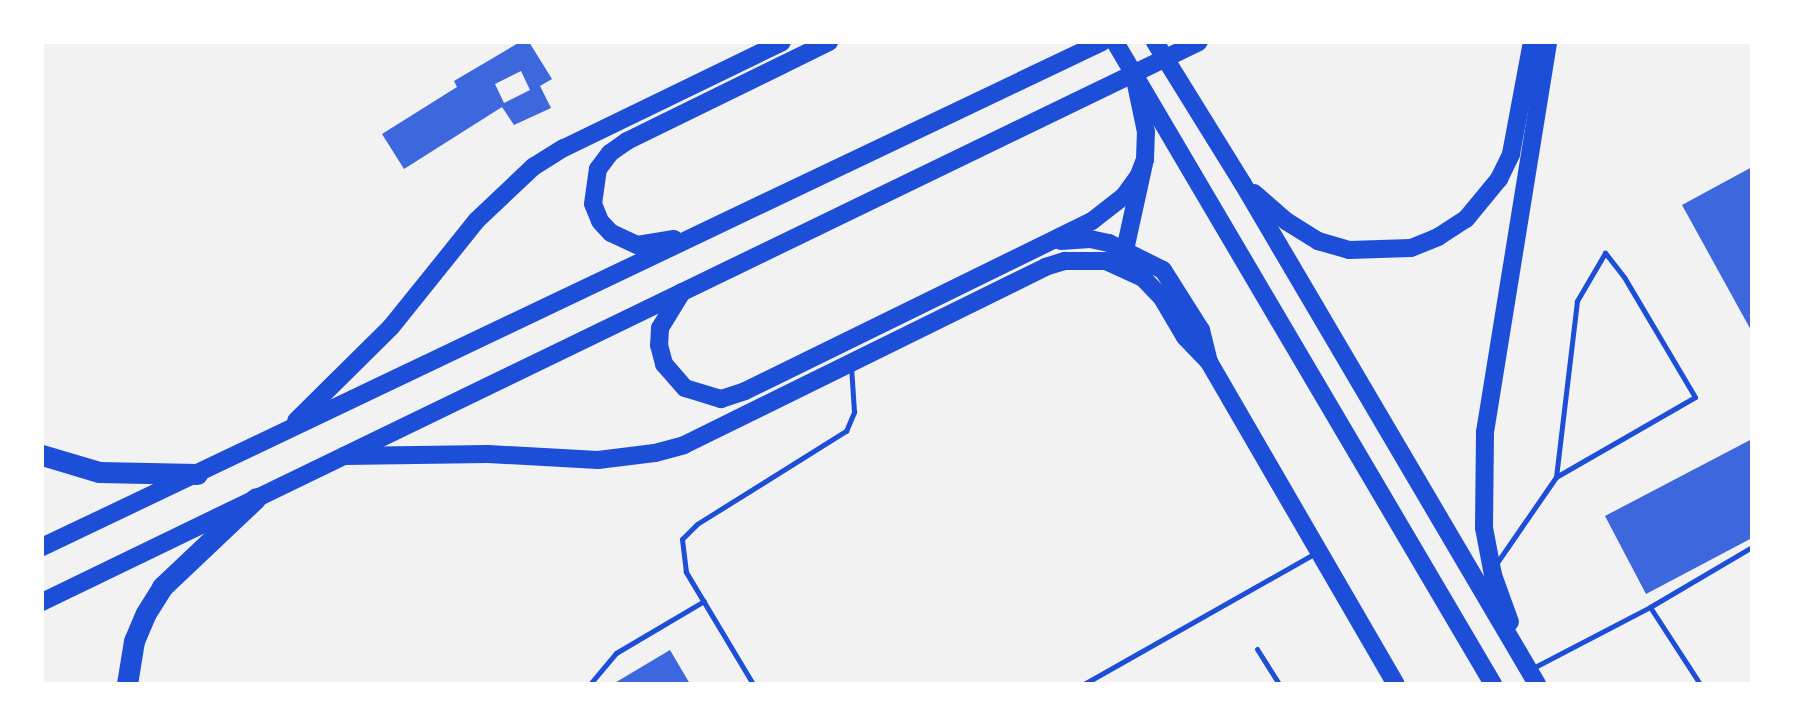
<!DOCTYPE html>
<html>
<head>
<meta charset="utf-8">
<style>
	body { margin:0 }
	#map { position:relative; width:1794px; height:726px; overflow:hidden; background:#f2f2f2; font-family:"Open Sans",sans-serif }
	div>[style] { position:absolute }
	.building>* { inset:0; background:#3d67dc }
	.service>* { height:5px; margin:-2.5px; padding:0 2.5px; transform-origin:2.5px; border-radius:2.5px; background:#1d4ed8 }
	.primary>* { height:18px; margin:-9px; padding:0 9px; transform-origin:9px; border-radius:9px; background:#1d4ed8 }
	.motorway>* { height:21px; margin:-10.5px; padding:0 10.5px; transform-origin:10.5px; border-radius:10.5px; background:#1d4ed8 }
	span { translate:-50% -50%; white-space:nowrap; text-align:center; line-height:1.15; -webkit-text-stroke:5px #fff; paint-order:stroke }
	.frame { position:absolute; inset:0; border:44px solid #fff; pointer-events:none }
</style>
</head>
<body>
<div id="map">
	<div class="building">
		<div style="clip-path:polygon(evenodd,520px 42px,529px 42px,552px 79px,540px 86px,551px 108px,514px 125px,502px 107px,404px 169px,382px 134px,457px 87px,454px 81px,520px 42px,521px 71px,530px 90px,504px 103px,495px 84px,521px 71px)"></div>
		<div style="clip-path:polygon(1752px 167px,1752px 332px,1682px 205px)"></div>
		<div style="clip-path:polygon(1752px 439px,1752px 538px,1646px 594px,1605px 516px)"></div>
		<div style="clip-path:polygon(670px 650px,690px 684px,613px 684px)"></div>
	</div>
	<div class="service">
		<div style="left:1496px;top:564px;width:106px;rotate:-55.4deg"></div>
		<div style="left:1556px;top:477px;width:160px;rotate:-29.9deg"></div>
		<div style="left:1695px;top:397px;width:139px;rotate:-120.6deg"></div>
		<div style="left:1624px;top:277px;width:31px;rotate:-128deg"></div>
		<div style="left:1605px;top:253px;width:56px;rotate:120.3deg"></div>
		<div style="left:1577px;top:301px;width:177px;rotate:96.8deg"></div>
		<div style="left:1650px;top:607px;width:92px;rotate:57deg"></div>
		<div style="left:1257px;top:649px;width:41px;rotate:57.8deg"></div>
		<div style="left:1531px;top:669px;width:134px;rotate:-27.5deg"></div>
		<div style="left:1650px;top:607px;width:118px;rotate:-30.5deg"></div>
		<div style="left:590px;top:684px;width:40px;rotate:-50deg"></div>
		<div style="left:616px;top:653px;width:102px;rotate:-30.6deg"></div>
		<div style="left:753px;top:684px;width:131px;rotate:-120.9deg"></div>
		<div style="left:686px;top:572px;width:33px;rotate:-97deg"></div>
		<div style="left:682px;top:539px;width:21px;rotate:-45deg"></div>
		<div style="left:697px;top:524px;width:176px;rotate:-32deg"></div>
		<div style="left:846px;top:431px;width:21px;rotate:-67deg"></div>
		<div style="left:854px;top:412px;width:47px;rotate:-93.7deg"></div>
		<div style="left:1084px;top:684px;width:266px;rotate:-29.5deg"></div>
	</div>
	<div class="primary">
		<div style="left:1115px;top:42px;width:745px;rotate:59.51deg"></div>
		<div style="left:1155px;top:42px;width:167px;rotate:58.2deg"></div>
		<div style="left:1243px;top:184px;width:580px;rotate:59.54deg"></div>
		<div style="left:1254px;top:193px;width:43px;rotate:41.2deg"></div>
		<div style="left:1286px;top:221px;width:38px;rotate:32deg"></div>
		<div style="left:1318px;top:241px;width:32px;rotate:16deg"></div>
		<div style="left:1349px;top:250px;width:62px;rotate:-1.8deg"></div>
		<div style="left:1411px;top:248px;width:29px;rotate:-22deg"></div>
		<div style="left:1438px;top:237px;width:33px;rotate:-33deg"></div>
		<div style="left:1466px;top:219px;width:52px;rotate:-50.5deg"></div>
		<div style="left:1499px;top:179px;width:28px;rotate:-64deg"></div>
		<div style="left:1511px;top:154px;width:114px;rotate:-79.4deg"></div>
		<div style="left:674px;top:239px;width:37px;rotate:171deg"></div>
		<div style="left:637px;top:245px;width:29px;rotate:-155deg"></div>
		<div style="left:611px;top:233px;width:16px;rotate:-133deg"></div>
		<div style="left:600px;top:221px;width:18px;rotate:-112deg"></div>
		<div style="left:593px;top:204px;width:35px;rotate:-82deg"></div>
		<div style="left:598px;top:169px;width:20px;rotate:-53deg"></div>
		<div style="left:610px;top:153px;width:21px;rotate:-35deg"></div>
		<div style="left:627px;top:141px;width:225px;rotate:-26.1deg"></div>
		<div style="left:1061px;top:241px;width:29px;rotate:-4deg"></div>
		<div style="left:1090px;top:239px;width:19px;rotate:12deg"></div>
		<div style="left:1109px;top:243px;width:60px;rotate:26.6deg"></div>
		<div style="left:1163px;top:270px;width:71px;rotate:57.7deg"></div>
		<div style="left:1201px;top:330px;width:30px;rotate:76deg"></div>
		<div style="left:1123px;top:259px;width:102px;rotate:-77.6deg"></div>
		<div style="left:1145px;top:159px;width:27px;rotate:-88deg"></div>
		<div style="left:1146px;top:132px;width:49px;rotate:-101.8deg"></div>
		<div style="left:682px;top:292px;width:42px;rotate:121.4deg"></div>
		<div style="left:660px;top:328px;width:17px;rotate:93deg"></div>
		<div style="left:659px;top:345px;width:20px;rotate:75deg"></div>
		<div style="left:664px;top:364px;width:32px;rotate:49deg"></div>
		<div style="left:685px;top:388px;width:38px;rotate:17deg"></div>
		<div style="left:721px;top:399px;width:25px;rotate:-18deg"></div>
		<div style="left:745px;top:391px;width:386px;rotate:-26.1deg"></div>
		<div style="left:1092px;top:221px;width:41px;rotate:-38deg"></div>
		<div style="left:1124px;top:196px;width:26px;rotate:-54deg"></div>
		<div style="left:1139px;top:175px;width:17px;rotate:-69deg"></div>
		<div style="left:296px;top:421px;width:134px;rotate:-44.7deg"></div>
		<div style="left:391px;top:327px;width:137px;rotate:-51.2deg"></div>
		<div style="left:477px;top:220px;width:77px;rotate:-43.4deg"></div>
		<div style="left:533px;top:167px;width:36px;rotate:-32deg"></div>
		<div style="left:564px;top:148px;width:242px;rotate:-25.9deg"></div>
		<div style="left:344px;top:456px;width:144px;rotate:-0.8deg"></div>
		<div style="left:488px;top:454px;width:110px;rotate:3.1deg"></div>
		<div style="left:598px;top:460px;width:57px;rotate:-7deg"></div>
		<div style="left:655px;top:453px;width:30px;rotate:-15deg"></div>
		<div style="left:684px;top:445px;width:402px;rotate:-26.2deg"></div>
		<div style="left:1045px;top:267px;width:21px;rotate:-17deg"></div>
		<div style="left:1065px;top:261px;width:41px"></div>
		<div style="left:1106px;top:261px;width:41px;rotate:24.7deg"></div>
		<div style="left:1143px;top:278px;width:28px;rotate:46deg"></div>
		<div style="left:1162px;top:298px;width:45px;rotate:59.5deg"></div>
		<div style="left:1185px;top:337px;width:35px;rotate:46deg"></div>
		<div style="left:1209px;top:362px;width:372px;rotate:59.9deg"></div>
		<div style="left:42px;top:547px;width:1174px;rotate:-25.47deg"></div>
		<div style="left:42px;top:602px;width:1285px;rotate:-25.83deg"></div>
		<div style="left:1510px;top:622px;width:50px;rotate:-109.9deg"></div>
		<div style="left:1493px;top:575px;width:48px;rotate:-100.8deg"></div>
		<div style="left:1484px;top:528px;width:96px;rotate:-89.4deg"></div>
		<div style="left:1485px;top:432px;width:395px;rotate:-80.8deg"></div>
	</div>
	<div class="motorway">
		<div style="left:42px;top:455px;width:59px;rotate:16.6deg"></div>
		<div style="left:99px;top:472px;width:98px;rotate:1.2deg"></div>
		<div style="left:127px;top:684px;width:44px;rotate:-80.8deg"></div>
		<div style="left:134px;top:641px;width:30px;rotate:-67deg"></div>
		<div style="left:146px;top:613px;width:31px;rotate:-58deg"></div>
		<div style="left:162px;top:587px;width:129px;rotate:-43.4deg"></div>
	</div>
	<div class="frame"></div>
</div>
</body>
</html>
